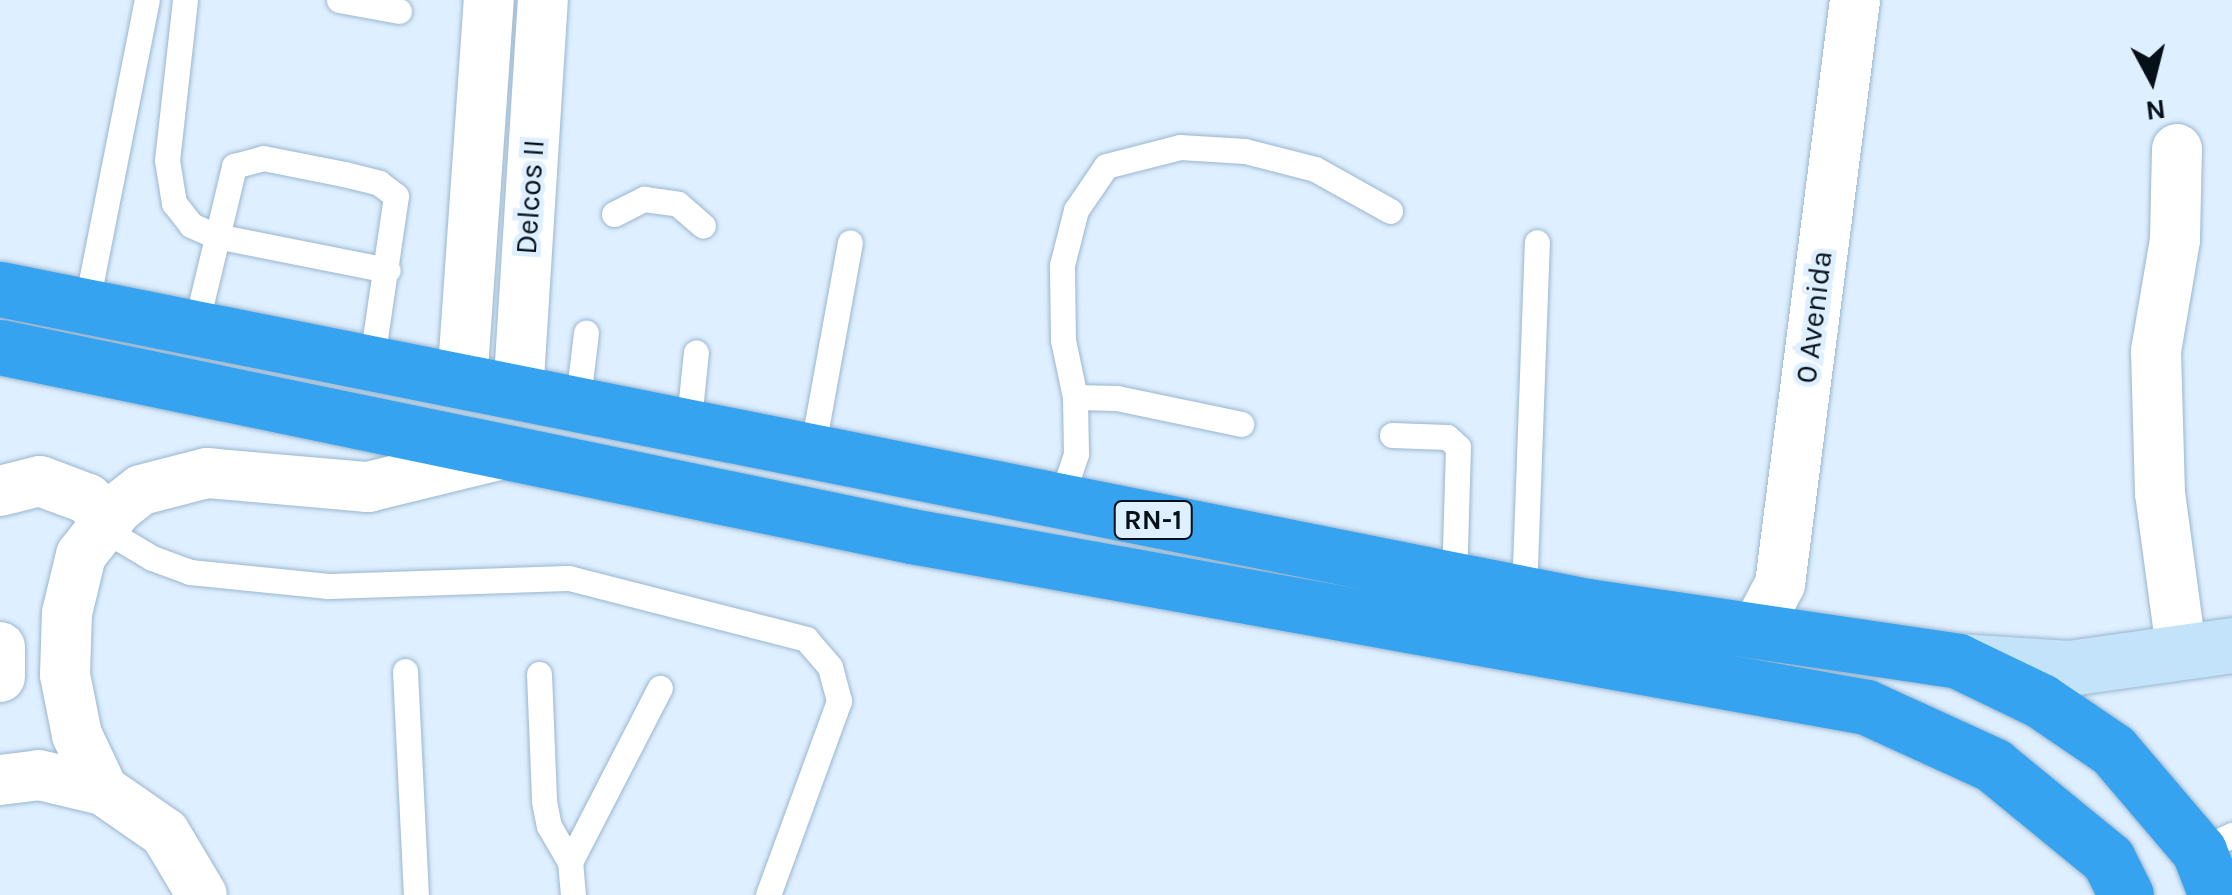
<!DOCTYPE html>
<html>
<head>
<meta charset="utf-8">
<style>
	body { margin:0 }
	#map { position:relative; width:2232px; height:895px; overflow:hidden; background:#deefff; font-family:Karla,sans-serif }
	div>[style] { position:absolute }
	.roads { filter:drop-shadow(0 0 2px #9ab6ce) drop-shadow(0 0 2px #9ab6ce) }
	.lane>* { height:25px; margin:-12.5px; padding:0 12.5px; transform-origin:12.5px; border-radius:12.5px; background:#fff }
	.street>* { height:50px; margin:-25px; padding:0 25px; transform-origin:25px; border-radius:25px; background:#fff }
	.secondary>* { height:55px; margin:-27.5px; padding:0 27.5px; transform-origin:27.5px; border-radius:27.5px; background:#c3e3fa }
	.highway>* { height:55px; margin:-27.5px; padding:0 27.5px; transform-origin:27.5px; border-radius:27.5px; background:#36a3f0 }
	span { translate:-50% -50%; white-space:nowrap; text-align:center; line-height:1.15; -webkit-text-stroke:10px #deefff; paint-order:stroke }
	.shield-label span { padding:2px 8px; background:#deefff; border:2px solid; border-radius:8px; -webkit-text-stroke-width:0 }
	.shield-label { font-size:28px; color:#061018; font-weight:700 }
	.street-label { font-size:30px; color:#061018 }
	.north { position:absolute; left:2102px; top:30px; width:100px; height:100px; -webkit-text-stroke:8px #deefff; paint-order:stroke; rotate:173deg; font-size:28px; font-weight:700; line-height:40px; text-align:center; color:#061018 }
	.north::after { content:''; display:block; margin:auto; width:35px; height:45px; background:#061018; clip-path:polygon(50% 0,100% 100%,50% 72%,0 100%) }
</style>
</head>
<body>
<div id="map">
	<div class="roads">
		<div class="lane">
			<div style="left:185px;top:0;width:161px;rotate:96.4deg"></div>
			<div style="left:167px;top:160px;width:44px;rotate:80.8deg"></div>
			<div style="left:174px;top:203px;width:28px;rotate:52deg"></div>
			<div style="left:191px;top:225px;width:27px;rotate:24deg"></div>
			<div style="left:216px;top:236px;width:175px;rotate:11.2deg"></div>
			<div style="left:339px;top:0;width:61px;rotate:10.4deg"></div>
			<div style="left:614px;top:214px;width:34px;rotate:-27deg"></div>
			<div style="left:644px;top:199px;width:34px;rotate:8deg"></div>
			<div style="left:678px;top:204px;width:33px;rotate:41deg"></div>
			<div style="left:86px;top:307px;width:313px;rotate:-78.8deg"></div>
			<div style="left:195px;top:329px;width:168px;rotate:-76.5deg"></div>
			<div style="left:234px;top:166px;width:30px;rotate:-15deg"></div>
			<div style="left:263px;top:158px;width:83px;rotate:11.2deg"></div>
			<div style="left:344px;top:174px;width:36px;rotate:14deg"></div>
			<div style="left:379px;top:183px;width:21px;rotate:37deg"></div>
			<div style="left:396px;top:196px;width:172px;rotate:98.4deg"></div>
			<div style="left:1075px;top:397px;width:58px;rotate:-101.9deg"></div>
			<div style="left:1063px;top:340px;width:75px;rotate:-90.8deg"></div>
			<div style="left:1062px;top:265px;width:57px;rotate:-75.7deg"></div>
			<div style="left:1076px;top:210px;width:53px;rotate:-55.7deg"></div>
			<div style="left:1106px;top:166px;width:76px;rotate:-14.4deg"></div>
			<div style="left:1180px;top:147px;width:65px;rotate:3.5deg"></div>
			<div style="left:1245px;top:151px;width:72px;rotate:14.4deg"></div>
			<div style="left:1315px;top:169px;width:86px;rotate:29.2deg"></div>
			<div style="left:577px;top:407px;width:75px;rotate:-83.1deg"></div>
			<div style="left:688px;top:429px;width:77px;rotate:-84.1deg"></div>
			<div style="left:1392px;top:435px;width:55px;rotate:2.1deg"></div>
			<div style="left:1447px;top:437px;width:15px;rotate:42deg"></div>
			<div style="left:1458px;top:447px;width:133px;rotate:91.7deg"></div>
			<div style="left:812px;top:451px;width:212px;rotate:-79.7deg"></div>
			<div style="left:1060px;top:502px;width:51px;rotate:-71.6deg"></div>
			<div style="left:1076px;top:454px;width:57px;rotate:-91deg"></div>
			<div style="left:1075px;top:397px;width:42px;rotate:1.4deg"></div>
			<div style="left:1117px;top:398px;width:127px;rotate:11.8deg"></div>
			<div style="left:106px;top:520px;width:26px;rotate:51deg"></div>
			<div style="left:122px;top:540px;width:35px;rotate:31deg"></div>
			<div style="left:152px;top:558px;width:40px;rotate:20.2deg"></div>
			<div style="left:190px;top:572px;width:139px;rotate:5.8deg"></div>
			<div style="left:328px;top:586px;width:241px;rotate:-1.9deg"></div>
			<div style="left:569px;top:578px;width:245px;rotate:14.4deg"></div>
			<div style="left:806px;top:639px;width:37px;rotate:49deg"></div>
			<div style="left:830px;top:667px;width:35px;rotate:75deg"></div>
			<div style="left:839px;top:701px;width:207px;rotate:110.1deg"></div>
			<div style="left:1524px;top:594px;width:352px;rotate:-87.9deg"></div>
			<div style="left:405px;top:671px;width:224px;rotate:87.2deg"></div>
			<div style="left:539px;top:674px;width:127px;rotate:87.7deg"></div>
			<div style="left:544px;top:801px;width:25px;rotate:79deg"></div>
			<div style="left:549px;top:826px;width:42px;rotate:59.7deg"></div>
			<div style="left:2199px;top:851px;width:37px;rotate:-26deg"></div>
			<div style="left:573px;top:895px;width:33px;rotate:-95deg"></div>
			<div style="left:570px;top:862px;width:196px;rotate:-62.7deg"></div>
		</div>
		<div class="street">
			<div style="left:2177px;top:149px;width:91px;rotate:91.3deg"></div>
			<div style="left:2175px;top:240px;width:113px;rotate:99.7deg"></div>
			<div style="left:2156px;top:351px;width:142px;rotate:88.4deg"></div>
			<div style="left:2160px;top:493px;width:163px;rotate:82.3deg"></div>
			<div style="left:462px;top:383px;width:384px;rotate:-86deg"></div>
			<div style="left:518px;top:395px;width:396px;rotate:-86.4deg"></div>
			<div style="left:0;top:491px;width:41px;rotate:-14deg"></div>
			<div style="left:40px;top:481px;width:51px;rotate:20.6deg"></div>
			<div style="left:88px;top:499px;width:28px;rotate:49deg"></div>
			<div style="left:1757px;top:628px;width:50px;rotate:-62.4deg"></div>
			<div style="left:1780px;top:584px;width:589px;rotate:-82.68deg"></div>
			<div style="left:0;top:647px;width:30px;rotate:90deg"></div>
			<div style="left:0;top:780px;width:39px;rotate:-7deg"></div>
			<div style="left:39px;top:775px;width:66px;rotate:13.2deg"></div>
			<div style="left:103px;top:790px;width:75px;rotate:34.7deg"></div>
			<div style="left:165px;top:833px;width:72px;rotate:59.2deg"></div>
			<div style="left:103px;top:790px;width:61px;rotate:-115.3deg"></div>
			<div style="left:77px;top:735px;width:61px;rotate:-101.3deg"></div>
			<div style="left:65px;top:675px;width:62px;rotate:-88.2deg"></div>
			<div style="left:67px;top:613px;width:60px;rotate:-76.4deg"></div>
			<div style="left:81px;top:555px;width:60px;rotate:-51.8deg"></div>
			<div style="left:118px;top:508px;width:29px;rotate:-38deg"></div>
			<div style="left:141px;top:490px;width:68px;rotate:-14.4deg"></div>
			<div style="left:207px;top:473px;width:162px;rotate:5deg"></div>
			<div style="left:368px;top:487px;width:142px;rotate:-13.8deg"></div>
		</div>
		<div class="secondary">
			<div style="left:1958px;top:661px;width:111px;rotate:3.6deg"></div>
			<div style="left:2069px;top:668px;width:165px;rotate:-8deg"></div>
		</div>
		<div class="highway">
			<div style="left:0;top:289px;width:1618px;rotate:11.3deg"></div>
			<div style="left:1587px;top:606px;width:375px;rotate:8.4deg"></div>
			<div style="left:1958px;top:661px;width:92px;rotate:25.7deg"></div>
			<div style="left:2041px;top:701px;width:87px;rotate:34.2deg"></div>
			<div style="left:2113px;top:750px;width:133px;rotate:49.6deg"></div>
			<div style="left:2199px;top:851px;width:47px;rotate:68.9deg"></div>
			<div style="left:0;top:347px;width:930px;rotate:11.72deg"></div>
			<div style="left:911px;top:536px;width:970px;rotate:10.15deg"></div>
			<div style="left:1866px;top:707px;width:140px;rotate:24.5deg"></div>
			<div style="left:1993px;top:765px;width:149px;rotate:39.3deg"></div>
			<div style="left:2108px;top:859px;width:40px;rotate:63.4deg"></div>
		</div>
	</div>
	<div class="shield-label">
		<span style="left:1153px;top:520px">RN-1</span>
	</div>
	<div class="street-label">
		<span style="left:530px;top:197px;rotate:-86deg">Delcos II</span>
		<span style="left:1814px;top:317px;rotate:-83deg">0 Avenida</span>
	</div>
	<div class="north">N</div>
</div>
</body>
</html>
